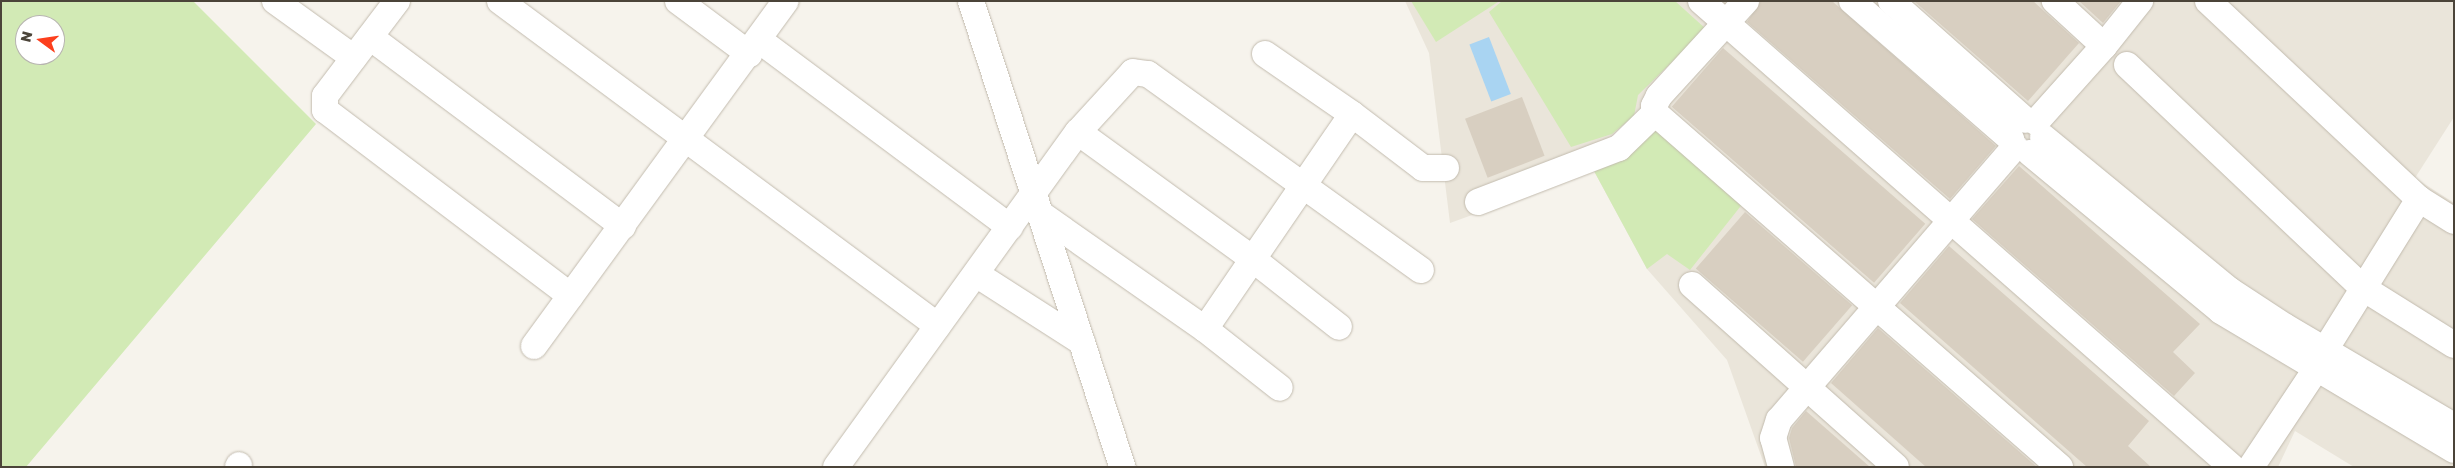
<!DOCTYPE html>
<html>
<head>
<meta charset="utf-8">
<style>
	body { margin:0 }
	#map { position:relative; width:2455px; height:468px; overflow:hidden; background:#f6f3ec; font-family:"Golos Text",sans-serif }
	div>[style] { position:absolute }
	.residential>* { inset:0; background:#eae5da }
	.green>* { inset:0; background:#d2eab5 }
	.water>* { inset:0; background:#a9d4f2; transform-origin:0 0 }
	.building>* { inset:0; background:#d8cfc1; transform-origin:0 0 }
	.roads { filter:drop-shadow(0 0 1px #c2bbae) drop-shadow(0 0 1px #c2bbae) }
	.minor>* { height:26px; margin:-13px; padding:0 13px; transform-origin:13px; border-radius:13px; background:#fff }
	span { translate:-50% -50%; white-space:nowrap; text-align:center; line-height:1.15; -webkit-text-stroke:4px #fff; paint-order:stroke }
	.frame { position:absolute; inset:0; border:2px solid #4b4439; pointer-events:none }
	.north { position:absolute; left:15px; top:15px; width:50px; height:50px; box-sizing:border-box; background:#fff; border:1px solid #b7b4b0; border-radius:50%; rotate:284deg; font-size:14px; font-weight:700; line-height:20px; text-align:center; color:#4b4439 }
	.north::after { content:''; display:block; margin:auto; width:18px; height:22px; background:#fc3f1d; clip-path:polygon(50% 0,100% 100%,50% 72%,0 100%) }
</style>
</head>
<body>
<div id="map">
	<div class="residential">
		<div style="clip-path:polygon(1405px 1px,2454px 1px,2454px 117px,2415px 178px,2454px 203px,2454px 467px,2354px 467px,2295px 431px,2278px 467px,1765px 467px,1727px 360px,1647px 269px,1594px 171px,1450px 223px,1429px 53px)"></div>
	</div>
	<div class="green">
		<div style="clip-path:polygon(evenodd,1px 1px,193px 1px,316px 124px,26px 467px,1px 467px,1px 1px,25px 25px,55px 25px,55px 55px,25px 55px,25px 25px)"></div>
		<div style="clip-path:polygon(1411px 1px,1497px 1px,1498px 2px,1436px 42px)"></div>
		<div style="clip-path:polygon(1502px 1px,1675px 1px,1706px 29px,1638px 95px,1634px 116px,1612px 134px,1571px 147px,1489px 12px)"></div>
		<div style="clip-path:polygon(1655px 129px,1744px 202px,1690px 270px,1667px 254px,1647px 269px,1594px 171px)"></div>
	</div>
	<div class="water">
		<div style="left:1489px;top:37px;width:61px;height:21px;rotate:69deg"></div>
	</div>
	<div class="building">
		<div style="clip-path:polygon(1761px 1px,1832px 1px,1996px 146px,1950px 199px,1747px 22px)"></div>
		<div style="clip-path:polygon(1914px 1px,2033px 1px,2079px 43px,2028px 101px)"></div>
		<div style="clip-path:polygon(2079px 1px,2121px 1px,2103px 23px)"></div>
		<div style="left:1723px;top:48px;width:268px;height:78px;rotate:41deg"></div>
		<div style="left:1522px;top:97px;width:63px;height:61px;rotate:69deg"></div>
		<div style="clip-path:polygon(2019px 166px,2200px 324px,2173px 352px,2195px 373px,2174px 396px,1972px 219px)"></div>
		<div style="left:1745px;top:212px;width:142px;height:75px;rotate:41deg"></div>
		<div style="clip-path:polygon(1949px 246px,2149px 421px,2128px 446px,2151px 467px,2087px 467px,1900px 303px)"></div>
		<div style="clip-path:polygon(1878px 328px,2037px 467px,1926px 467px,1831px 383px)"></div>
		<div style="clip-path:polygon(1806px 411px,1870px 467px,1796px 467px,1789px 438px,1792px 428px)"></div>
	</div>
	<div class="roads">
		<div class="minor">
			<div style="left:275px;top:1px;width:97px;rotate:35.8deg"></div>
			<div style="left:397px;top:1px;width:119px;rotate:127.2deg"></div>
			<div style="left:325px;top:96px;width:14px;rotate:90deg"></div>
			<div style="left:325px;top:110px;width:308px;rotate:37.1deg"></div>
			<div style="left:500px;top:1px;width:545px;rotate:36.58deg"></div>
			<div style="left:678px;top:1px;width:89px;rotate:36.7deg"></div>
			<div style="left:971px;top:1px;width:490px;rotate:72deg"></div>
			<div style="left:1701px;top:1px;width:706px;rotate:41.27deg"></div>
			<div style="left:1746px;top:1px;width:129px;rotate:132.5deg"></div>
			<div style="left:1659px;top:96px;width:11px;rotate:117deg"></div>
			<div style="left:1654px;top:106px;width:7px;rotate:82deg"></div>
			<div style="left:1655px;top:113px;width:538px;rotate:41.16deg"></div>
			<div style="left:1852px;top:1px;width:211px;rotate:41deg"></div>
			<div style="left:1891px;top:1px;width:179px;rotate:41.6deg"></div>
			<div style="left:2208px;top:1px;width:289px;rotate:43.2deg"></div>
			<div style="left:2419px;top:199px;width:41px;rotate:32.2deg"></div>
			<div style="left:370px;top:37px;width:316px;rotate:36.8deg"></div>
			<div style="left:759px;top:40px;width:313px;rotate:36.7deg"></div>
			<div style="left:2104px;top:46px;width:58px;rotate:-51.3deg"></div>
			<div style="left:1265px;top:54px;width:106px;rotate:34.6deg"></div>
			<div style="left:1352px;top:114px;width:89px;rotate:37.3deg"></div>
			<div style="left:1423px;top:168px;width:23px"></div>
			<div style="left:2127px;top:65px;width:325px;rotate:43.4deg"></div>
			<div style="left:2363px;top:288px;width:107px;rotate:32.1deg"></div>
			<div style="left:2036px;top:122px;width:102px;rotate:-48.2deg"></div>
			<div style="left:2104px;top:46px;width:67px;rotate:-137.4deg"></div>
			<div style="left:1078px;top:132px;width:218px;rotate:36deg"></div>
			<div style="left:1254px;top:260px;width:108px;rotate:38.2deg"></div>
			<div style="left:2043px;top:137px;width:241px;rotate:39.4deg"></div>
			<div style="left:2229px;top:290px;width:66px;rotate:33.2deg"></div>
			<div style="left:2284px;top:326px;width:197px;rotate:30.5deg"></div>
			<div style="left:2030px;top:153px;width:248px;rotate:39.6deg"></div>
			<div style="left:2221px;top:311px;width:271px;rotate:30.8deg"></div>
			<div style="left:1478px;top:202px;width:151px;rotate:-21deg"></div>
			<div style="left:1619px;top:148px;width:50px;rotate:-44.2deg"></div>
			<div style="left:1042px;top:215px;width:199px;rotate:35deg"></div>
			<div style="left:1205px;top:329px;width:95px;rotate:38.2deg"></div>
			<div style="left:976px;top:274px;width:126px;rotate:32.7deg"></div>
			<div style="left:1692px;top:285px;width:273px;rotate:41.7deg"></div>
			<div style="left:1205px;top:329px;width:260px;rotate:-55.6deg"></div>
			<div style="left:534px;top:346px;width:427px;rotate:-53.9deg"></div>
			<div style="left:2325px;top:350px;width:178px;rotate:-58.1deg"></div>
			<div style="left:238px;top:467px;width:2px;rotate:-63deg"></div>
			<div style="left:836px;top:467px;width:413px;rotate:-54.2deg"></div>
			<div style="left:1078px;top:132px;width:81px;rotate:-47.5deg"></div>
			<div style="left:1133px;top:72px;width:15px;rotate:8deg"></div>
			<div style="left:1148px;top:74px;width:336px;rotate:35.7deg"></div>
			<div style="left:1781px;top:467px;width:30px;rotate:-105deg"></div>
			<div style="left:1773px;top:438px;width:19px;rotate:-72deg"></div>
			<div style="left:1779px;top:420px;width:361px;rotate:-49.2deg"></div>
			<div style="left:2251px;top:467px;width:118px;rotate:-56.4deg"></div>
		</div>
	</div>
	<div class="frame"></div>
	<div class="north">N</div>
</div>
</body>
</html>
